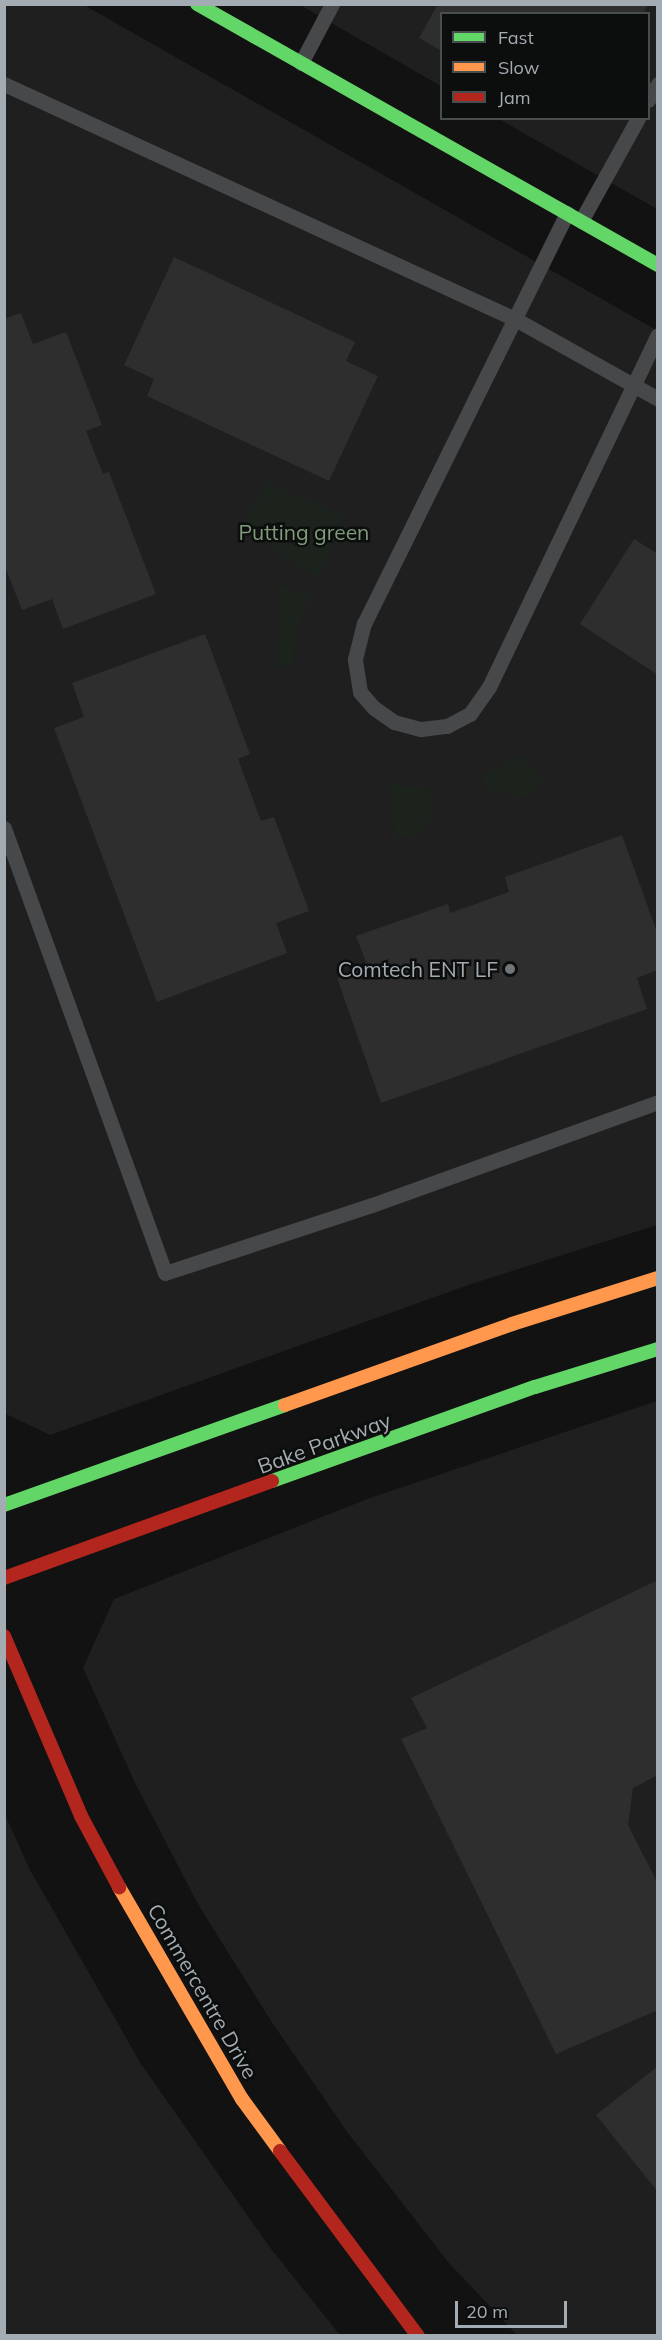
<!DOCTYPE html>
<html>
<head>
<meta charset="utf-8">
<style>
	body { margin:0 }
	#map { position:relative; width:662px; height:2340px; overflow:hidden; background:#121212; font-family:Mulish,sans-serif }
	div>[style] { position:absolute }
	.built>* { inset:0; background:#1f1f20 }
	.green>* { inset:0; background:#1c221c }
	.building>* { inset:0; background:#2e2e2f }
	.lane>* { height:15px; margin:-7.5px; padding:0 7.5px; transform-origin:7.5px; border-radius:7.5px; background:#46484a }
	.fast>* { height:14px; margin:-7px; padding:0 7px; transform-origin:7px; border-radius:7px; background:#63d668 }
	.slow>* { height:14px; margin:-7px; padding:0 7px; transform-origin:7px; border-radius:7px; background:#ff974d }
	.jam>* { height:14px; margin:-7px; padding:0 7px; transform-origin:7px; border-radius:7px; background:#b3261e }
	.dots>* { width:16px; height:16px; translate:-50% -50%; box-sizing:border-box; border:3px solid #0c0d0d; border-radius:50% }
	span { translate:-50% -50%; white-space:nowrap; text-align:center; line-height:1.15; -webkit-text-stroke:5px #0c0d0d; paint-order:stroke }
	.park-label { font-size:21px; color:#819c7b }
	.poi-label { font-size:21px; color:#a3acb2 }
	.right { translate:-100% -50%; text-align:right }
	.street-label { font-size:21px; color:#a3acb2 }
	.frame { position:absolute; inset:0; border:6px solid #a3acb2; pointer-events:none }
	.legend { position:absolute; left:440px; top:12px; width:210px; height:108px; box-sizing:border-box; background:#0c0d0d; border:2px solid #484d4f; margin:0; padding:8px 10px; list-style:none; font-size:18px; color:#a3acb2 }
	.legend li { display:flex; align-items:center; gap:12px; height:30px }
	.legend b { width:30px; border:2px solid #484d4f }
	.scale { position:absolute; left:455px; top:2301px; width:112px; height:27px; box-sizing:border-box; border:3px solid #a3acb2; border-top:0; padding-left:8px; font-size:18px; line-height:21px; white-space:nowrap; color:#a3acb2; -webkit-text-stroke:4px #0c0d0d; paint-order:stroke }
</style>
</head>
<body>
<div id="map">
	<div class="built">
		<div style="clip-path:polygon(4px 5px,84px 5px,658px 331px,657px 1225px,471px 1284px,50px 1435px,4px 1413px)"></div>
		<div style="clip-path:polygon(300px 5px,657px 5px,657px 209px,499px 119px,648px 118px,648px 14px,442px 14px,441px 86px)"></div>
		<div style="clip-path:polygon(657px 1401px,657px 2335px,517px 2335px,448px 2262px,348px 2133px,271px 2021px,199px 1906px,135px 1783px,83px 1668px,114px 1599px,370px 1498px)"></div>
		<div style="clip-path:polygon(5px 1815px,30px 1870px,141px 2064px,271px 2249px,340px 2335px,5px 2335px)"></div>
	</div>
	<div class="green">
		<div style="clip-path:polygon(268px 482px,344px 517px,318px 578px,241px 527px)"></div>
		<div style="clip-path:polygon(280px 585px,310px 596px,295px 634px,292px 669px,277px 665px)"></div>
		<div style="clip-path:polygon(517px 755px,543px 780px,530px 798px,491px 790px,481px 778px)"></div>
		<div style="clip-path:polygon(389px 783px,435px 791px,434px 815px,414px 836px,395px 837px)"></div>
	</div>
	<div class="building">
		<div style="clip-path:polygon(438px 4px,648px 4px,643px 14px,442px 14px,442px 51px,419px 38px)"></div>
		<div style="clip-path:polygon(174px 257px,355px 342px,346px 361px,378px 376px,329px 481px,147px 396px,154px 379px,124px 365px)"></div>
		<div style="clip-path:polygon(21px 313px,33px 344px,66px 332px,102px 425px,86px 431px,103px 474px,109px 472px,156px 594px,63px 629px,52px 599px,22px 610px,4px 564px,4px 319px)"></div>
		<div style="clip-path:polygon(634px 539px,658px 554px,658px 675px,580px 624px)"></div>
		<div style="clip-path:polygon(205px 634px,250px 754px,238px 759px,261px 821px,274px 817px,309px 911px,276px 923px,287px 953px,157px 1002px,54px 728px,84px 717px,72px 683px)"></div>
		<div style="clip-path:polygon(622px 835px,658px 935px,658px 970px,637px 978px,647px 1009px,381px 1103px,337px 978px,368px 967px,356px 936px,448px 904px,450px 913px,509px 892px,505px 877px)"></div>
		<div style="clip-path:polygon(658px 1580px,658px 1775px,633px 1788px,628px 1825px,658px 1884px,658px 2010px,556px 2054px,401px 1739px,427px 1728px,411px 1698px)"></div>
		<div style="clip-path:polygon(658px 2066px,658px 2192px,596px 2115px)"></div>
	</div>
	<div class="lane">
		<div style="left:301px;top:63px;width:67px;rotate:-62.3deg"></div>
		<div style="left:4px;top:84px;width:562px;rotate:24.7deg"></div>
		<div style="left:515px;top:319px;width:164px;rotate:29.2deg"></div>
		<div style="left:648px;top:100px;width:19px;rotate:-58deg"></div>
		<div style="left:567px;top:213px;width:458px;rotate:116.3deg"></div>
		<div style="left:364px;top:623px;width:38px;rotate:104deg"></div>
		<div style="left:355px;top:660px;width:32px;rotate:81deg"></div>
		<div style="left:360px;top:692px;width:21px;rotate:49deg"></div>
		<div style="left:374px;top:708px;width:24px;rotate:35deg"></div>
		<div style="left:394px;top:722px;width:28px;rotate:15deg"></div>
		<div style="left:421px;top:729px;width:26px;rotate:-7deg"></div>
		<div style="left:447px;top:726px;width:26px;rotate:-28deg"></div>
		<div style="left:470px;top:714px;width:33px;rotate:-55deg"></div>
		<div style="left:489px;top:687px;width:390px;rotate:-64.4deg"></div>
		<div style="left:581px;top:221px;width:118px;rotate:-61deg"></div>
		<div style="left:4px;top:828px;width:473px;rotate:70.1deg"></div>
		<div style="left:165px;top:1273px;width:218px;rotate:-18.2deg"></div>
		<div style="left:372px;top:1205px;width:304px;rotate:-19.8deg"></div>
	</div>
	<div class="fast">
		<div style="left:197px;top:4px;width:530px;rotate:29.52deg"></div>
		<div style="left:272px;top:1481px;width:279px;rotate:-19.7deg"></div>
		<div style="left:535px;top:1387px;width:129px;rotate:-17.2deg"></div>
		<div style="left:4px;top:1505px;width:298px;rotate:-19.6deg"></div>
	</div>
	<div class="slow">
		<div style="left:285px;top:1405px;width:241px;rotate:-19.6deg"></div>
		<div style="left:512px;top:1324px;width:153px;rotate:-17.5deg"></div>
		<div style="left:119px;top:1887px;width:245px;rotate:59.9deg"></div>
		<div style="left:242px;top:2099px;width:64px;rotate:53.8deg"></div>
	</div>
	<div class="jam">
		<div style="left:4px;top:1578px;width:285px;rotate:-19.9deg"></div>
		<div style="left:4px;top:1636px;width:196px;rotate:66.8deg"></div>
		<div style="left:81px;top:1816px;width:81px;rotate:61.8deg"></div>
		<div style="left:280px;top:2151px;width:231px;rotate:53.3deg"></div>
	</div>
	<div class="dots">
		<div style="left:510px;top:969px;background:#70767a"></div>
	</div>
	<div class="park-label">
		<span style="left:304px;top:532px">Putting green</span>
	</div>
	<div class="poi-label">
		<span class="right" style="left:498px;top:969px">Comtech ENT LF</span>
	</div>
	<div class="street-label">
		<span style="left:324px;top:1443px;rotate:-20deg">Bake Parkway</span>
		<span style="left:203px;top:1991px;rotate:60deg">Commercentre Drive</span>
	</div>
	<div class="frame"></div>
	<ul class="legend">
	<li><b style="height:8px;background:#63d668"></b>Fast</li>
	<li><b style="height:8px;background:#ff974d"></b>Slow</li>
	<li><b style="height:8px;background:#b3261e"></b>Jam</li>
	</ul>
	<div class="scale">20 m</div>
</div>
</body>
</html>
